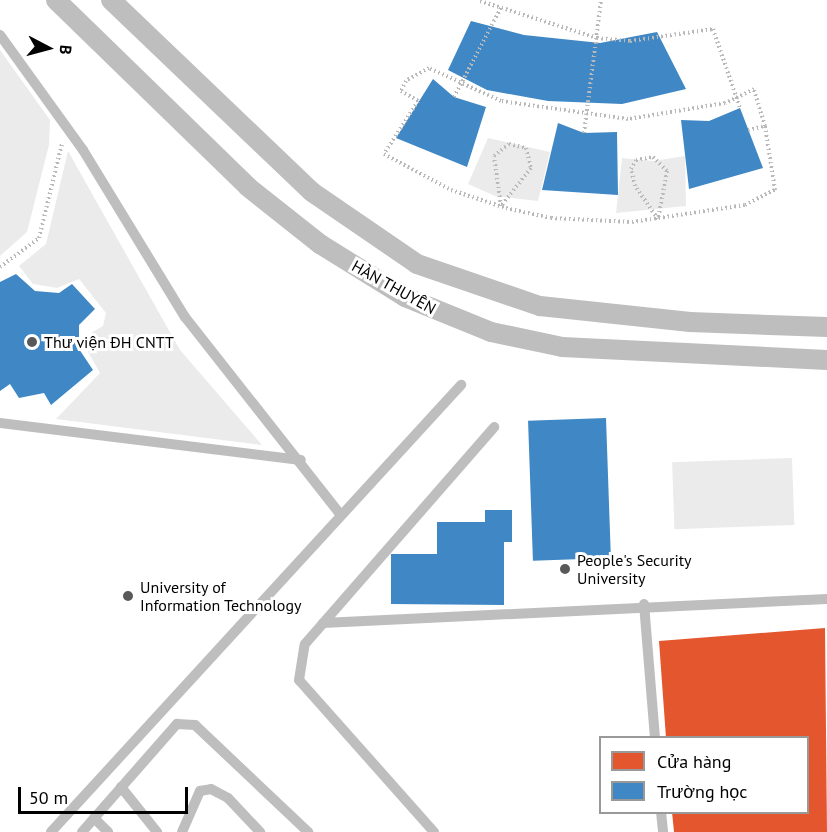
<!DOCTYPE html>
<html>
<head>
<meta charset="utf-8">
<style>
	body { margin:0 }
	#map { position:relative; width:827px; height:832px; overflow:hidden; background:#fff; font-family:"PT Sans",sans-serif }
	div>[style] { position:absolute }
	.green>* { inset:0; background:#ebebeb; transform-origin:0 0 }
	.shops>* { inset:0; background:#e4572e }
	.schools>* { inset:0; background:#3f88c5; transform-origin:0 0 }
	.path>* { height:4px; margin-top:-2px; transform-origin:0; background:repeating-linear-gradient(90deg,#b9b9b9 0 1.5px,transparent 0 4.5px) }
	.lane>* { height:10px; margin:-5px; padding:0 5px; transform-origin:5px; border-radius:5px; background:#bebebe }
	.street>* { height:20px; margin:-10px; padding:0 10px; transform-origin:10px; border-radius:10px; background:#bebebe }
	.dots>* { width:16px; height:16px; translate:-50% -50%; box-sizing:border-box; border:3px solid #fff; border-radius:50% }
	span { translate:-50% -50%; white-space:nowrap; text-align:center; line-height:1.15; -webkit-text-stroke:6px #fff; paint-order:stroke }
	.street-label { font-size:16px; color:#000 }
	.poi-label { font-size:16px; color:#000 }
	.left { translate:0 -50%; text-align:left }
	.legend { position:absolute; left:599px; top:736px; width:210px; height:78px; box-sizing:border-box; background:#fff; border:2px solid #999; margin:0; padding:8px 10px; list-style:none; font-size:18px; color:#000 }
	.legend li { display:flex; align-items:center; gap:12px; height:30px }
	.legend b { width:30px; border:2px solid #999 }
	.north { position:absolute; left:18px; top:18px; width:60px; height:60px; -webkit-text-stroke:4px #fff; paint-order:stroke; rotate:96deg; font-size:16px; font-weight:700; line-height:24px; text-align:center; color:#000 }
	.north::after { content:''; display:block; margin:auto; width:21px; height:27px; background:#000; clip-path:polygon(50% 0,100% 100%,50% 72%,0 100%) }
	.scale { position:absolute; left:18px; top:787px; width:170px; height:27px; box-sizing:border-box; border:3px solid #000; border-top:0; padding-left:8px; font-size:18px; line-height:21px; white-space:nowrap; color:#000; -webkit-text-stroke:4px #fff; paint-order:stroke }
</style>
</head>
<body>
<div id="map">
	<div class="green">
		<div style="clip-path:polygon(0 50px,50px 120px,49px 145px,27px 232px,0 256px)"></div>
		<div style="clip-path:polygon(488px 138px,550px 152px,538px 201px,495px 196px,468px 184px)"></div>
		<div style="clip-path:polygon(68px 151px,180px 350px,262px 445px,56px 419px,100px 373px,88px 352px,91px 333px,103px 326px,106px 313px,79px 279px,57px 288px,33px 284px,19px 266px,46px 244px)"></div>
		<div style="clip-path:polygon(685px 156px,686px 206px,616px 213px,622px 158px,653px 161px)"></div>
		<div style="left:792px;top:458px;width:67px;height:120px;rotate:88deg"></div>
	</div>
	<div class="shops">
		<div style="clip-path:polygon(825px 628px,827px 832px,674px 832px,672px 812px,808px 812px,808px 738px,666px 738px,659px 641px)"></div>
	</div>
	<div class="schools">
		<div style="clip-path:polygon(471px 21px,524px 35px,600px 43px,657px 32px,686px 89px,622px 104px,548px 101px,487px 90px,448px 70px)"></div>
		<div style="clip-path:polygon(433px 79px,454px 97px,486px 107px,467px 167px,396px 138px)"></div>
		<div style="clip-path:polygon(740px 108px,763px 168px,689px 189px,681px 120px,709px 121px)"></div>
		<div style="clip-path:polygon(558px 123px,584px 133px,617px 132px,618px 195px,542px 190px)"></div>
		<div style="clip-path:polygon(16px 274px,35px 291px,59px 293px,72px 284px,95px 309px,79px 325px,79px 349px,93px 370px,51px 405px,44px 393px,19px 398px,10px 384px,0 391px,0 282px)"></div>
		<div style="left:606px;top:418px;width:140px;height:78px;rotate:88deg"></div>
		<div style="clip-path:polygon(485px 510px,512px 510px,512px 542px,504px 542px,504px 605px,391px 604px,391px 554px,437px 554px,437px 522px,485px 522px)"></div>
	</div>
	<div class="path">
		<div style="left:480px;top:1px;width:123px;rotate:17.5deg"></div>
		<div style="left:597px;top:38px;width:33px;rotate:5deg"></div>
		<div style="left:630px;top:41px;width:84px;rotate:-8.2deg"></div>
		<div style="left:713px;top:29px;width:83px;rotate:71.1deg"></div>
		<div style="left:454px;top:97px;width:101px;rotate:-62.2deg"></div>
		<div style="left:748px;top:130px;width:17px;rotate:-13deg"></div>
		<div style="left:765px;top:126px;width:39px;rotate:-107deg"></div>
		<div style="left:754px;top:89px;width:32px;rotate:154deg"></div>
		<div style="left:725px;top:103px;width:98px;rotate:170.6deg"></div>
		<div style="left:628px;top:119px;width:128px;rotate:-171.9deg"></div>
		<div style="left:501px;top:101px;width:79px;rotate:-155.4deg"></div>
		<div style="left:429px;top:68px;width:26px;rotate:151deg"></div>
		<div style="left:406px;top:81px;width:11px;rotate:117deg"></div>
		<div style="left:401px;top:91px;width:20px;rotate:30deg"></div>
		<div style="left:418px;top:101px;width:63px;rotate:122.7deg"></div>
		<div style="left:384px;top:154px;width:76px;rotate:28.2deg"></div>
		<div style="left:451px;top:190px;width:58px;rotate:18.1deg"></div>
		<div style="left:506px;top:208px;width:46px;rotate:12.5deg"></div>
		<div style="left:551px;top:218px;width:81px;rotate:2.8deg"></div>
		<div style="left:632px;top:222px;width:114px;rotate:-8.6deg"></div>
		<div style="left:745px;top:205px;width:34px;rotate:-27deg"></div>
		<div style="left:775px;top:190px;width:65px;rotate:-98.9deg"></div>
		<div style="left:584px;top:133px;width:134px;rotate:-82.7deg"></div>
		<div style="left:509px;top:144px;width:17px;rotate:13deg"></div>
		<div style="left:526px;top:148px;width:21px;rotate:76deg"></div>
		<div style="left:531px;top:168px;width:48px;rotate:128.3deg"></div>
		<div style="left:501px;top:206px;width:50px;rotate:-98deg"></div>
		<div style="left:494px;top:156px;width:19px;rotate:-39deg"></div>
		<div style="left:653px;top:157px;width:20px;rotate:45deg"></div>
		<div style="left:667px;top:171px;width:49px;rotate:100.6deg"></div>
		<div style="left:658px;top:219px;width:40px;rotate:-124.9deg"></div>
		<div style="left:635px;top:186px;width:17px;rotate:-103deg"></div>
		<div style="left:631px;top:169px;width:10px;rotate:-61deg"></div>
		<div style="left:636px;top:160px;width:17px;rotate:-10deg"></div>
		<div style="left:0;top:267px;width:49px;rotate:-36.6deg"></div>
		<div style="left:39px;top:238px;width:97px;rotate:-76.3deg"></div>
	</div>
	<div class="lane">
		<div style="left:0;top:35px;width:142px;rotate:54.2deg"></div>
		<div style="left:83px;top:150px;width:196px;rotate:58.6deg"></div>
		<div style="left:185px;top:317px;width:252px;rotate:51.8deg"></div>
		<div style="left:0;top:423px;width:303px;rotate:7deg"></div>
		<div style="left:644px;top:604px;width:134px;rotate:85.3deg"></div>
		<div style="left:323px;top:623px;width:505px;rotate:-2.73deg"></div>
		<div style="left:121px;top:787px;width:58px;rotate:51.3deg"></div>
		<div style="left:661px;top:812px;width:20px;rotate:84deg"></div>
		<div style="left:94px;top:818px;width:20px;rotate:45deg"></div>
		<div style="left:51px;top:832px;width:607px;rotate:-47.47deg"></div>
		<div style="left:82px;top:832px;width:144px;rotate:-48.7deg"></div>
		<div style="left:177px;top:724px;width:18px;rotate:3deg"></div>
		<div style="left:195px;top:725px;width:156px;rotate:43.4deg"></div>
		<div style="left:182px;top:832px;width:45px;rotate:-66.3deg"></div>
		<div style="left:200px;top:791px;width:11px;rotate:-10deg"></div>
		<div style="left:211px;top:789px;width:19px;rotate:28deg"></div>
		<div style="left:228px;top:798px;width:47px;rotate:46.7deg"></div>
		<div style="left:434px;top:832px;width:203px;rotate:-131.6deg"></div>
		<div style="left:299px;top:680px;width:36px;rotate:-81deg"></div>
		<div style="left:305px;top:644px;width:288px;rotate:-48.9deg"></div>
	</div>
	<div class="street">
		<div style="left:56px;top:0;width:268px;rotate:44.2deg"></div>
		<div style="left:248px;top:187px;width:92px;rotate:38.4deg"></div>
		<div style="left:320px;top:244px;width:100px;rotate:31.9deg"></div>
		<div style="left:405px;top:297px;width:93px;rotate:22.1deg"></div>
		<div style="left:491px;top:332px;width:73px;rotate:11.9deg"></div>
		<div style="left:562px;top:347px;width:265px;rotate:2.8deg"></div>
		<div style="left:111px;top:0;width:278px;rotate:43.7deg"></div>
		<div style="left:312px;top:192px;width:127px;rotate:34.4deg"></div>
		<div style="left:417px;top:264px;width:130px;rotate:18.9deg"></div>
		<div style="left:540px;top:306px;width:151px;rotate:6.1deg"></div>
		<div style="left:690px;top:322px;width:137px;rotate:2.1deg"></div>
	</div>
	<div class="dots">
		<div style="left:32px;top:342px;background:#595959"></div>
		<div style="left:565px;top:569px;background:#595959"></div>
		<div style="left:128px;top:596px;background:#595959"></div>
	</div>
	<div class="street-label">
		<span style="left:394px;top:287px;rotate:29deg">HÀN THUYÊN</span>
	</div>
	<div class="poi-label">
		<span class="left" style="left:44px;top:342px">Thư viện ĐH CNTT</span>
		<span class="left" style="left:577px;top:569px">People's Security<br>University</span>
		<span class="left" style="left:140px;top:596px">University of<br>Information Technology</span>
	</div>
	<ul class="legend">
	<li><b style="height:16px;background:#e4572e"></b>Cửa hàng</li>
	<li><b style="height:16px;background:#3f88c5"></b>Trường học</li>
	</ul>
	<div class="north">B</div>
	<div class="scale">50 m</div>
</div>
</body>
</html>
